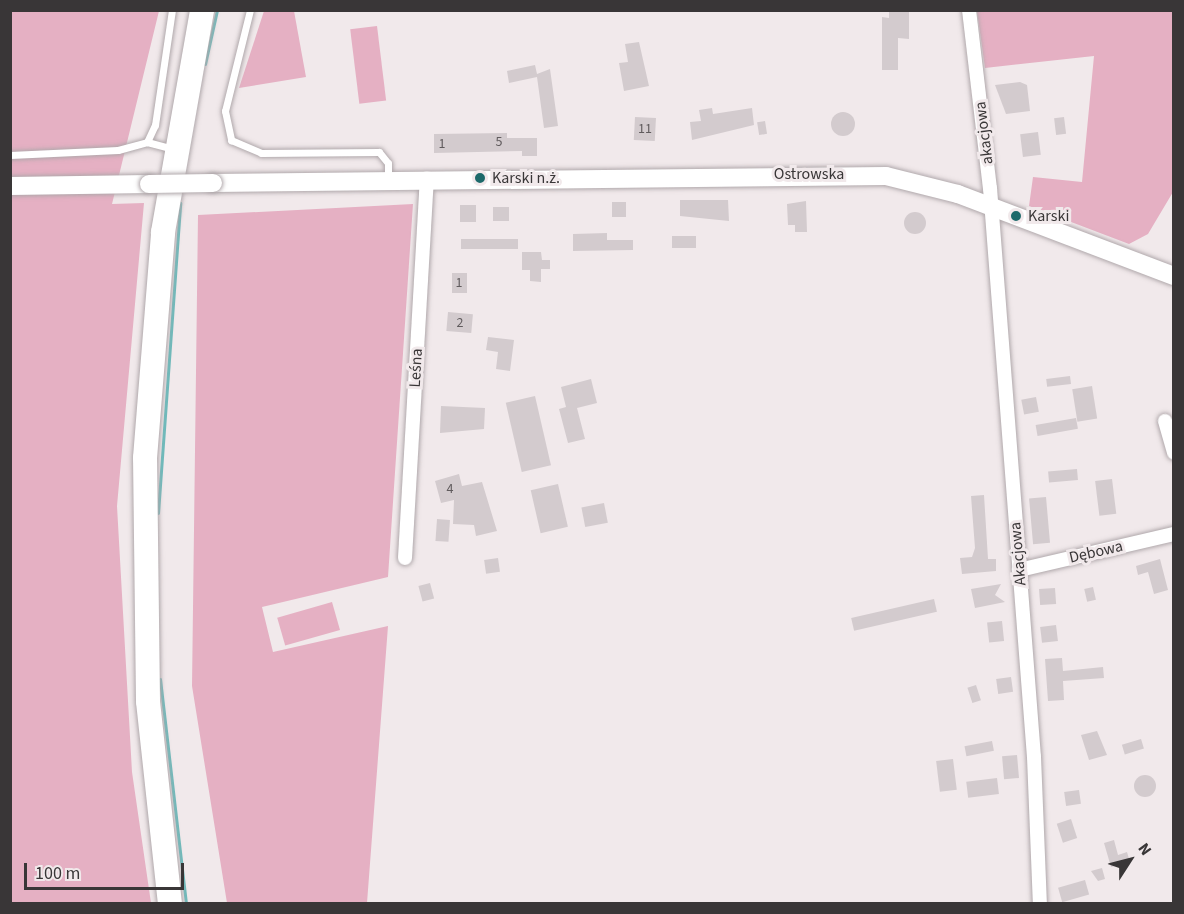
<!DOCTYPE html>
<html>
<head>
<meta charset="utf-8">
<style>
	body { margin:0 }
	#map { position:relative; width:1184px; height:914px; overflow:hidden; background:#f1e9eb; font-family:"Source Sans 3",sans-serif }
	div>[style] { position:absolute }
	.green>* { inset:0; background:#e5b0c3; transform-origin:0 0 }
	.stream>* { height:3px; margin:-1.5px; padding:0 1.5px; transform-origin:1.5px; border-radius:1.5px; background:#6ebabb }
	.building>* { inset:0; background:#d3cbce; transform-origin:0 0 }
	.round { border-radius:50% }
	.roads { filter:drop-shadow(0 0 2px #b0a8ab) drop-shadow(0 0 2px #b0a8ab) }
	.lane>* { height:7px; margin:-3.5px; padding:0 3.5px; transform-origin:3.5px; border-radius:3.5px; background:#fff }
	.street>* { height:14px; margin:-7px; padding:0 7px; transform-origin:7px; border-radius:7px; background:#fff }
	.secondary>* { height:18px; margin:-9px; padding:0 9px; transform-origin:9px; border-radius:9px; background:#fff }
	.highway>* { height:24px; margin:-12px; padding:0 12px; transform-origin:12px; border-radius:12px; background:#fff }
	.bridges { filter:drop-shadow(0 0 2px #b0a8ab) drop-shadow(0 0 2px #b0a8ab) }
	.secondary-bridge>* { height:18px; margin:-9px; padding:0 9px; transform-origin:9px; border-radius:9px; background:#fff }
	.dots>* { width:16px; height:16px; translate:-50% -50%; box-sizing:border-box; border:3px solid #f1e9eb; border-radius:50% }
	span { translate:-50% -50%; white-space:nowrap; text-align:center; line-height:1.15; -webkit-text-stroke:6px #f1e9eb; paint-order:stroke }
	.number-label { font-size:14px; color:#605b5d }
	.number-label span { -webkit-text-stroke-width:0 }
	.street-label { font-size:16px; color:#393637 }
	.poi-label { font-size:16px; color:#393637 }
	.left { translate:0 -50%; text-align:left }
	.frame { position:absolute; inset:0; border:12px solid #393637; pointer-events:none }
	.north { position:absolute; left:1100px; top:830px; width:60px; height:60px; -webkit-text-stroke:4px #f1e9eb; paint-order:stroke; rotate:54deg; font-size:16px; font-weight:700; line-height:24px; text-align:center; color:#393637 }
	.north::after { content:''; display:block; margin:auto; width:21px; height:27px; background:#393637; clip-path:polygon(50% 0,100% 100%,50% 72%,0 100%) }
	.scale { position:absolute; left:24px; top:863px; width:160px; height:27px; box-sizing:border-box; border:3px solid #393637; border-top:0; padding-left:8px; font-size:18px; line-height:21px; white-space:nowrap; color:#393637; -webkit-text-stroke:4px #f1e9eb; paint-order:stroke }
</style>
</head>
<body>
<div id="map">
	<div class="green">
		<div style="clip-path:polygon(10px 11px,159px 11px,112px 204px,144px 203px,117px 506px,132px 772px,151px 903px,11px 903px)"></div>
		<div style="clip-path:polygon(264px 11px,294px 11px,306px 77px,239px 88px)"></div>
		<div style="clip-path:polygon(977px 11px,1173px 11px,1173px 192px,1148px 234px,1129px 244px,1029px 206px,1033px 177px,1082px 182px,1094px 56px,985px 68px)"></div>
		<div style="left:377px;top:26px;width:75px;height:27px;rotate:83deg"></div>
		<div style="clip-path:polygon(413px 204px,388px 577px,262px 607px,273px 652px,388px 626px,367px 903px,227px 903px,192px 686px,198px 215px)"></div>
		<div style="left:332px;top:602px;width:29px;height:57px;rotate:74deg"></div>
	</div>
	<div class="stream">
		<div style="left:205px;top:64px;width:55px;rotate:-77.5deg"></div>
		<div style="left:158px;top:513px;width:311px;rotate:-85.9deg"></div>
		<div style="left:160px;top:679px;width:226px;rotate:83.4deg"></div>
	</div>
	<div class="building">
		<div style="clip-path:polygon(889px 10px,909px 10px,909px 39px,898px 38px,898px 70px,882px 70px,882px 17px,889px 18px)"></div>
		<div style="clip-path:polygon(639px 42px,649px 86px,624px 91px,619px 63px,628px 62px,625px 44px)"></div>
		<div style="clip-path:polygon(535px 65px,537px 74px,550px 69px,558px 126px,544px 128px,537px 77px,509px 83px,507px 71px)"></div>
		<div style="clip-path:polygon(1020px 82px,1027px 85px,1030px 111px,1006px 114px,995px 85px)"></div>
		<div style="clip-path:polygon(712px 108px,713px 114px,752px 108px,754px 125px,692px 140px,690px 122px,701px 121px,699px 110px)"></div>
		<div class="round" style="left:831px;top:112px;width:24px;height:24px"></div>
		<div style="left:635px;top:117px;width:21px;height:23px;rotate:3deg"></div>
		<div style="left:1064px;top:117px;width:17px;height:10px;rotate:83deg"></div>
		<div style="left:765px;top:121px;width:13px;height:8px;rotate:81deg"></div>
		<div style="left:1038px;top:132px;width:23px;height:18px;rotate:83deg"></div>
		<div style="clip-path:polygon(507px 133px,507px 138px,537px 138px,537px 156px,522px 156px,522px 151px,434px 153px,434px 134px)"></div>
		<div style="clip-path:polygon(680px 200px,728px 200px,729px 221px,680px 216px)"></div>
		<div style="clip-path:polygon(806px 201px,807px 232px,795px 232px,795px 225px,788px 225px,787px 204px)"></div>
		<div style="left:612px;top:202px;width:14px;height:15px"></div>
		<div style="left:460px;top:205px;width:16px;height:17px"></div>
		<div style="left:493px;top:207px;width:16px;height:14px"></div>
		<div class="round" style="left:904px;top:212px;width:22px;height:22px"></div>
		<div style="clip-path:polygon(607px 233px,607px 240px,633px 240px,633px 250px,573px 251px,573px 234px)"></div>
		<div style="left:672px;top:236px;width:24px;height:12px"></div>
		<div style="left:518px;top:239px;width:10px;height:57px;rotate:90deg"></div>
		<div style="clip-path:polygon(522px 252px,541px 252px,542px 260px,550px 260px,550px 269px,541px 269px,541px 282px,530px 281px,530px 270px,522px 270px)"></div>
		<div style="left:452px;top:273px;width:15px;height:20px"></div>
		<div style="left:448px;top:312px;width:25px;height:19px;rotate:5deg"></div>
		<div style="clip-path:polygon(488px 337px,514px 340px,510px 371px,496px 369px,498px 352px,486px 350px)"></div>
		<div style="left:1070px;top:376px;width:8px;height:24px;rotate:83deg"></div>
		<div style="clip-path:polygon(591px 379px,597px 403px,577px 408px,585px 439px,568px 443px,559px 409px,566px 407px,561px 387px)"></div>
		<div style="left:1092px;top:386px;width:33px;height:20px;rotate:81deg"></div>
		<div style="left:535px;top:396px;width:71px;height:30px;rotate:77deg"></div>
		<div style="left:1036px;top:397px;width:15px;height:15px;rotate:79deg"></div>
		<div style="clip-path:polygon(441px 406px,485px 408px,484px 429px,440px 433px)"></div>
		<div style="left:1076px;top:418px;width:11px;height:41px;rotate:80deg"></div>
		<div style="left:1077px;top:469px;width:11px;height:29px;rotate:85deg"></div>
		<div style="clip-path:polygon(459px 474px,462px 486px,482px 482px,497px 531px,476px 536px,474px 525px,453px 524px,454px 500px,441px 503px,435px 481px)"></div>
		<div style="left:1112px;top:479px;width:35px;height:17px;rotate:83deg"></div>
		<div style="left:558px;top:484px;width:44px;height:28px;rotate:77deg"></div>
		<div style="clip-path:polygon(984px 495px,988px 559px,996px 559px,996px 571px,962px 574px,960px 558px,972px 557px,975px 548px,971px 496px)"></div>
		<div style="left:1046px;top:497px;width:46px;height:17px;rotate:85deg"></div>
		<div style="left:604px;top:503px;width:20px;height:23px;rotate:79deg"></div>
		<div style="left:437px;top:519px;width:13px;height:22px;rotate:4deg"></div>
		<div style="left:498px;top:558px;width:14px;height:14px;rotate:82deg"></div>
		<div style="clip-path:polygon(1160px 559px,1168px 590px,1154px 594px,1148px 572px,1138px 575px,1136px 566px)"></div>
		<div style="left:430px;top:583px;width:16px;height:12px;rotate:75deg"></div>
		<div style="clip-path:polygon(1001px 584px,995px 595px,1005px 602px,975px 608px,971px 589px)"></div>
		<div style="left:1093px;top:587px;width:13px;height:9px;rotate:77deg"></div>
		<div style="left:1055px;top:588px;width:16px;height:16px;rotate:86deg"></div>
		<div style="left:934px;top:599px;width:13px;height:85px;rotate:77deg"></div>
		<div style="left:1002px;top:621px;width:20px;height:15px;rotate:84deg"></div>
		<div style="left:1056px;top:625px;width:16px;height:16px;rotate:83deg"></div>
		<div style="clip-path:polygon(1062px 658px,1063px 671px,1103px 667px,1104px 678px,1063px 681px,1064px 700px,1048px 701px,1045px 659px)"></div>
		<div style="left:1011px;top:677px;width:15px;height:15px;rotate:82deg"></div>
		<div style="left:976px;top:685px;width:16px;height:9px;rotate:72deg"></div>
		<div style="clip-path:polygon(1097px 731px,1107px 755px,1089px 760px,1081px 735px)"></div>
		<div style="left:1141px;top:739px;width:10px;height:20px;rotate:73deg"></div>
		<div style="left:992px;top:741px;width:10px;height:28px;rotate:79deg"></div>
		<div style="left:1017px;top:755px;width:23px;height:15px;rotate:85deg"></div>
		<div style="left:953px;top:759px;width:31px;height:17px;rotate:83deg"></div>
		<div class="round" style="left:1134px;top:775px;width:22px;height:22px"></div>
		<div style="left:997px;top:778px;width:16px;height:31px;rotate:83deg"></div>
		<div style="left:1079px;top:790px;width:14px;height:15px;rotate:82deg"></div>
		<div style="left:1071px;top:819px;width:20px;height:15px;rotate:72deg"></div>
		<div style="clip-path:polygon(1114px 840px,1118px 855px,1127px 852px,1130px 862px,1111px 867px,1104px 843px)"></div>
		<div style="clip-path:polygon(1102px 868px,1105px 879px,1098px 881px,1091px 871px)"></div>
		<div style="left:1085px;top:880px;width:15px;height:28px;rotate:74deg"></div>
	</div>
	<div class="roads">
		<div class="lane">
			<div style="left:250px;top:10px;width:104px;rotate:103.9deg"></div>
			<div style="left:225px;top:111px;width:30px;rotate:78deg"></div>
			<div style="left:231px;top:140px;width:33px;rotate:23deg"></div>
			<div style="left:261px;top:153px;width:118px;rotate:-0.5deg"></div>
			<div style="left:379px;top:152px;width:14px;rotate:51deg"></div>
			<div style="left:388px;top:163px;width:17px;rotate:90deg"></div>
			<div style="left:147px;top:142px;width:27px;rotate:15deg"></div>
			<div style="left:10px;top:155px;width:108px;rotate:-2.7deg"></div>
			<div style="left:118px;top:150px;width:30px;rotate:-15deg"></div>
			<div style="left:147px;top:142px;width:19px;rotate:-65deg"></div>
			<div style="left:155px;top:125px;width:116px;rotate:-81.6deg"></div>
		</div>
		<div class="street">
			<div style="left:969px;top:10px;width:179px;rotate:83.3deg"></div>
			<div style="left:990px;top:188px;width:571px;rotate:85.58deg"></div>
			<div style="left:1034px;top:757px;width:147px;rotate:87.7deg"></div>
			<div style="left:1165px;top:421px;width:33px;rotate:74deg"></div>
			<div style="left:405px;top:558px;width:380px;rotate:-86.7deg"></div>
			<div style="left:1019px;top:570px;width:159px;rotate:-13.1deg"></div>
		</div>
		<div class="secondary">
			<div style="left:213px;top:183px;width:673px;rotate:-0.6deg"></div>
			<div style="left:886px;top:176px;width:74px;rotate:14deg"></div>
			<div style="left:958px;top:194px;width:231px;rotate:20.8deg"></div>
			<div style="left:10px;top:186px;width:139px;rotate:-0.8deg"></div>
		</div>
		<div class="highway">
			<div style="left:170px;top:904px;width:204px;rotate:-96.2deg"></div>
			<div style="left:148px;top:701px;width:243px;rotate:-90.7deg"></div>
			<div style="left:145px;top:458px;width:227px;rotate:-85.4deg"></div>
			<div style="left:163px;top:232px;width:225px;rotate:-80deg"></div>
		</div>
	</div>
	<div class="bridges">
		<div class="secondary-bridge">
			<div style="left:149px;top:184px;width:64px;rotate:-0.9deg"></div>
		</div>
	</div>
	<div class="dots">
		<div style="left:480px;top:178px;background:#1d6a6b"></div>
		<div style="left:1016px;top:216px;background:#1d6a6b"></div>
	</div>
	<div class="number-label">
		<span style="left:645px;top:129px">11</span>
		<span style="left:499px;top:142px">5</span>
		<span style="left:442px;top:144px">1</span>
		<span style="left:459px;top:283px">1</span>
		<span style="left:460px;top:323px">2</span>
		<span style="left:450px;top:489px">4</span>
	</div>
	<div class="street-label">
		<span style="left:984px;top:133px;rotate:-97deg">akacjowa</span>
		<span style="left:809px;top:174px">Ostrowska</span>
		<span style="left:416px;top:368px;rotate:-87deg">Leśna</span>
		<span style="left:1096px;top:552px;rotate:-13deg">Dębowa</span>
		<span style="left:1018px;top:554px;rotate:-95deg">Akacjowa</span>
	</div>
	<div class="poi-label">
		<span class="left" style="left:492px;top:178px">Karski n.ż.</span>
		<span class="left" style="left:1028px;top:216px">Karski</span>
	</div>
	<div class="frame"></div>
	<div class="north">N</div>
	<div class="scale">100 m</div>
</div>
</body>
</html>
